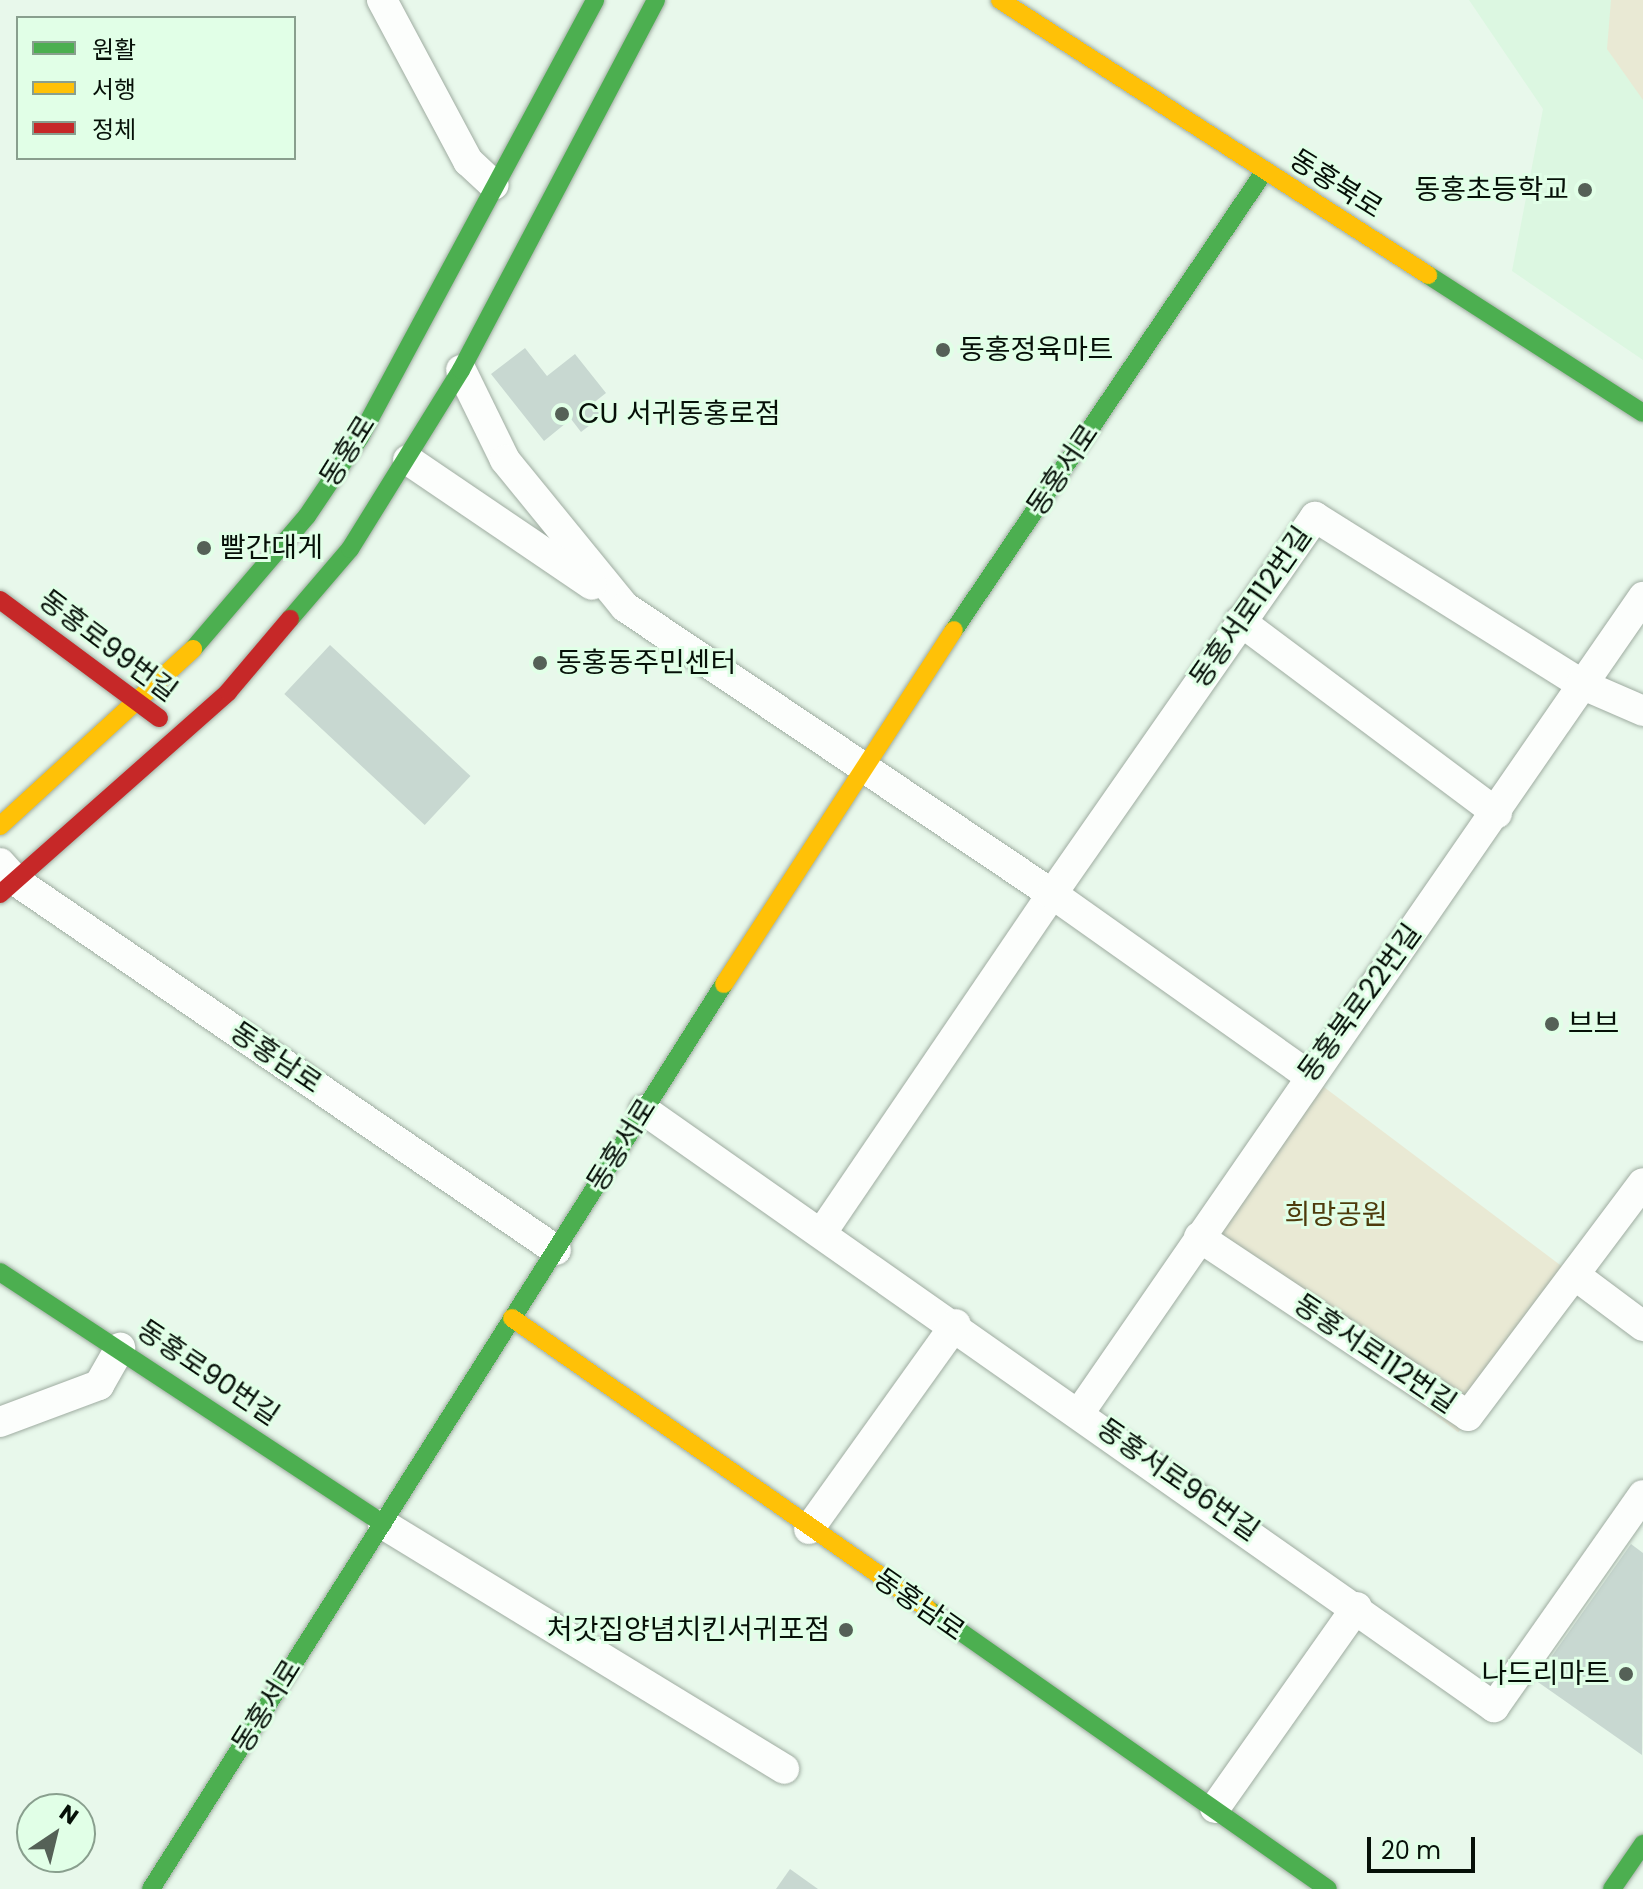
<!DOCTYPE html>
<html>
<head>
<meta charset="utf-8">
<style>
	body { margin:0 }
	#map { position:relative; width:1643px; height:1889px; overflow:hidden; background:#e8f8eb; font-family:Poppins,"Noto Sans KR",sans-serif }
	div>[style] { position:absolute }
	.built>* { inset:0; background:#dcf7e1 }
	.green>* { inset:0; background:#e9e9d4; transform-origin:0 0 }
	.building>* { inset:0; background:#c8d8d1; transform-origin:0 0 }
	.roads { filter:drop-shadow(0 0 2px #9faca1) drop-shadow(0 0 2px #9faca1) }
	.street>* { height:30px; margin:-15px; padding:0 15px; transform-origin:15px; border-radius:15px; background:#fcfefc }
	.fast>* { height:18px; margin:-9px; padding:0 9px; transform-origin:9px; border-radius:9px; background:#4caf50 }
	.slow>* { height:18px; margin:-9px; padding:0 9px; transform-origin:9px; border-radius:9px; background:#ffc107 }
	.jam>* { height:18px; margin:-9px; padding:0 9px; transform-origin:9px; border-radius:9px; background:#c62828 }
	.dots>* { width:22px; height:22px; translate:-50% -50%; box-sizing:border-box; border:4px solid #e1ffe7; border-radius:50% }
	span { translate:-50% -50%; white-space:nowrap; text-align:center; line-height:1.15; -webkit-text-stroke:6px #e1ffe7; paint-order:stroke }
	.street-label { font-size:28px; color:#061008 }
	.poi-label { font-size:28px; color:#061008 }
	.right { translate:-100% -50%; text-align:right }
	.left { translate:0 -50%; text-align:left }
	.park-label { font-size:28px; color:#4e3b0c }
	.legend { position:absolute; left:16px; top:16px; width:280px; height:144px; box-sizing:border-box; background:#e1ffe7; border:2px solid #899f8e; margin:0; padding:10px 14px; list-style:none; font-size:24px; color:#061008 }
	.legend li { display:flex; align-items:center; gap:16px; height:40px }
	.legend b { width:40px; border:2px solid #899f8e }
	.north { position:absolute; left:16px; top:1793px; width:80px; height:80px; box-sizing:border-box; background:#e1ffe7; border:2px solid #899f8e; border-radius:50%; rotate:35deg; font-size:22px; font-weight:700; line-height:32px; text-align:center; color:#061008 }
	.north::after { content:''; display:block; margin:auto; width:28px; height:36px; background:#556157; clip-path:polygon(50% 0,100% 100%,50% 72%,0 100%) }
	.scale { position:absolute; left:1367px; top:1837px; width:108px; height:36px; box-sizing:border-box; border:4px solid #061008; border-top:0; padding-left:10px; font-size:24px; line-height:28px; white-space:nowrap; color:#061008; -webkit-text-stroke:6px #e1ffe7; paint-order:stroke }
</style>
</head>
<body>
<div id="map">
	<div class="built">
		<div style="clip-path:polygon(1469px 0,1643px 0,1643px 360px,1512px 271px,1543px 109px)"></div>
	</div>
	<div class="green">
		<div style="clip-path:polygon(1611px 0,1643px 0,1643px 100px,1607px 49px)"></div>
		<div style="left:1308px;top:1075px;width:335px;height:195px;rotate:37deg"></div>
	</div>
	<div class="building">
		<div style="clip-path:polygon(525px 348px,547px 376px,575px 354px,606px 393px,592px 404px,602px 416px,581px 432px,571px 419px,544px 441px,491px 374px)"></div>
		<div style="left:330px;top:645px;width:192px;height:67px;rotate:43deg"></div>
		<div style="clip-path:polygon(1631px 1544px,1643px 1553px,1642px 1755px,1535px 1680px)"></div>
		<div style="clip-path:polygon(790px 1869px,818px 1889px,776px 1889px)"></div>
	</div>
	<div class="roads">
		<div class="street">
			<div style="left:382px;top:0;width:183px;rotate:61.9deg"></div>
			<div style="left:468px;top:161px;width:35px;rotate:43deg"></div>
			<div style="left:461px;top:370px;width:100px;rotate:63.9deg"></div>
			<div style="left:505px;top:460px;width:190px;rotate:50.8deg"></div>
			<div style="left:625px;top:607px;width:514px;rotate:33.91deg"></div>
			<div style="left:1052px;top:894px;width:409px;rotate:124.2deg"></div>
			<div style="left:408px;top:460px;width:222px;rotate:34.2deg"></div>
			<div style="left:1240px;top:621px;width:321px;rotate:36.8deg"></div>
			<div style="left:0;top:863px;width:24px;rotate:48deg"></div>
			<div style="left:16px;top:881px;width:654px;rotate:34.35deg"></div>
			<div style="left:1308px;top:1075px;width:314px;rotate:-144.7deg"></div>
			<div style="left:1052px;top:894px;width:460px;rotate:-55.1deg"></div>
			<div style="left:1315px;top:517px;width:314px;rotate:32.1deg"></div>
			<div style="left:1581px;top:684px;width:68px;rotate:23.5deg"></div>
			<div style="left:644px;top:1110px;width:1039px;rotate:35.08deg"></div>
			<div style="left:1494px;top:1707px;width:259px;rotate:-54.9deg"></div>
			<div style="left:1199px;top:1237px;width:323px;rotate:33.6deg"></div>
			<div style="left:1468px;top:1416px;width:291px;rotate:-53.1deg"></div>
			<div style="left:1576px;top:1276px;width:84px;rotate:36.7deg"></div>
			<div style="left:1080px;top:1412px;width:991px;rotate:-55.36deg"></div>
			<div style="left:0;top:1422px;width:106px;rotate:-20.5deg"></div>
			<div style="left:99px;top:1385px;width:43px;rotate:-60.4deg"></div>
			<div style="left:383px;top:1524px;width:470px;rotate:31.4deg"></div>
			<div style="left:809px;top:1529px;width:252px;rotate:-54.4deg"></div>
			<div style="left:1215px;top:1808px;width:246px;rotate:-54.8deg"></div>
		</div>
		<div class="fast">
			<div style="left:1428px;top:275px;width:255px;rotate:32.7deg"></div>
			<div style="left:290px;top:619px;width:92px;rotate:-49.4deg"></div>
			<div style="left:350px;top:549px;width:211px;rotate:-58.2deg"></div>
			<div style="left:461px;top:370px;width:418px;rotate:-62.2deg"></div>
			<div style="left:954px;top:630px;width:553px;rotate:-55.91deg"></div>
			<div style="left:193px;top:649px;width:175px;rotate:-49.4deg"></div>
			<div style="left:307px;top:516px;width:95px;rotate:-56.1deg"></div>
			<div style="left:360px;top:437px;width:496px;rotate:-61.7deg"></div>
			<div style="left:0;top:1272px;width:458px;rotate:33.3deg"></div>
			<div style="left:928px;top:1609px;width:488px;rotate:35deg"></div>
			<div style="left:151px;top:1889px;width:1071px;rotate:-57.66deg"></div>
			<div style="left:1612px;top:1889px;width:55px;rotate:-55.4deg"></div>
		</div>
		<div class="slow">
			<div style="left:1000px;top:0;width:509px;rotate:32.72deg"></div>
			<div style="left:0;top:826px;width:262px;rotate:-42.5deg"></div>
			<div style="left:724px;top:984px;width:422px;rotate:-57deg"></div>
			<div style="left:512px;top:1318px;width:508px;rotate:34.97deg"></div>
		</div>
		<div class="jam">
			<div style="left:0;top:600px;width:198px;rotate:36.6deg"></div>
			<div style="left:0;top:894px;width:305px;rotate:-41.5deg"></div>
			<div style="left:228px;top:692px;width:96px;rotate:-49.7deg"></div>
		</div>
	</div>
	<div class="dots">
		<div style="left:1585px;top:190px;background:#556157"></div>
		<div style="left:943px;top:350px;background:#556157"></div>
		<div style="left:562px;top:414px;background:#556157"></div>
		<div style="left:204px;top:548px;background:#556157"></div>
		<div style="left:540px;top:663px;background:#556157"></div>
		<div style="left:1552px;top:1024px;background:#556157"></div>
		<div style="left:846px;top:1630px;background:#556157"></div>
		<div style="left:1626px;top:1674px;background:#556157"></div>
	</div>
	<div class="street-label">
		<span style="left:1336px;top:184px;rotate:32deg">동홍북로</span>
		<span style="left:348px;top:451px;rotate:-58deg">동홍로</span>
		<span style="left:1063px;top:470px;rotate:-56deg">동홍서로</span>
		<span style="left:1251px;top:607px;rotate:-55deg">동홍서로112번길</span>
		<span style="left:108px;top:646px;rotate:37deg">동홍로99번길</span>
		<span style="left:1360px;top:1003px;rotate:-54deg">동홍북로22번길</span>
		<span style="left:276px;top:1058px;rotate:34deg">동홍남로</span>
		<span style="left:622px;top:1145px;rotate:-58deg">동홍서로</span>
		<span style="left:1375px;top:1354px;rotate:34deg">동홍서로112번길</span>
		<span style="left:208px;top:1373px;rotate:34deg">동홍로90번길</span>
		<span style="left:1178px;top:1480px;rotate:35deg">동홍서로96번길</span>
		<span style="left:919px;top:1605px;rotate:35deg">동홍남로</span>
		<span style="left:267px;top:1706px;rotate:-58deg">동홍서로</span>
	</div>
	<div class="poi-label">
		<span class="right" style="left:1569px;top:190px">동홍초등학교</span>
		<span class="left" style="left:959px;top:350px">동홍정육마트</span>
		<span class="left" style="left:578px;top:414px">CU 서귀동홍로점</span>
		<span class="left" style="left:220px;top:548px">빨간대게</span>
		<span class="left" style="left:556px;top:663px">동홍동주민센터</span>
		<span class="left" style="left:1568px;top:1024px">브브</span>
		<span class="right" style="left:830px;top:1630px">처갓집양념치킨서귀포점</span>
		<span class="right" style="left:1610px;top:1674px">나드리마트</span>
	</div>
	<div class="park-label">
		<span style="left:1336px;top:1215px">희망공원</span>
	</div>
	<ul class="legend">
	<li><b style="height:10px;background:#4caf50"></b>원활</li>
	<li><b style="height:10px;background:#ffc107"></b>서행</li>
	<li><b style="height:10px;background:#c62828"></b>정체</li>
	</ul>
	<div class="north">N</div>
	<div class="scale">20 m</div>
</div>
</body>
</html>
